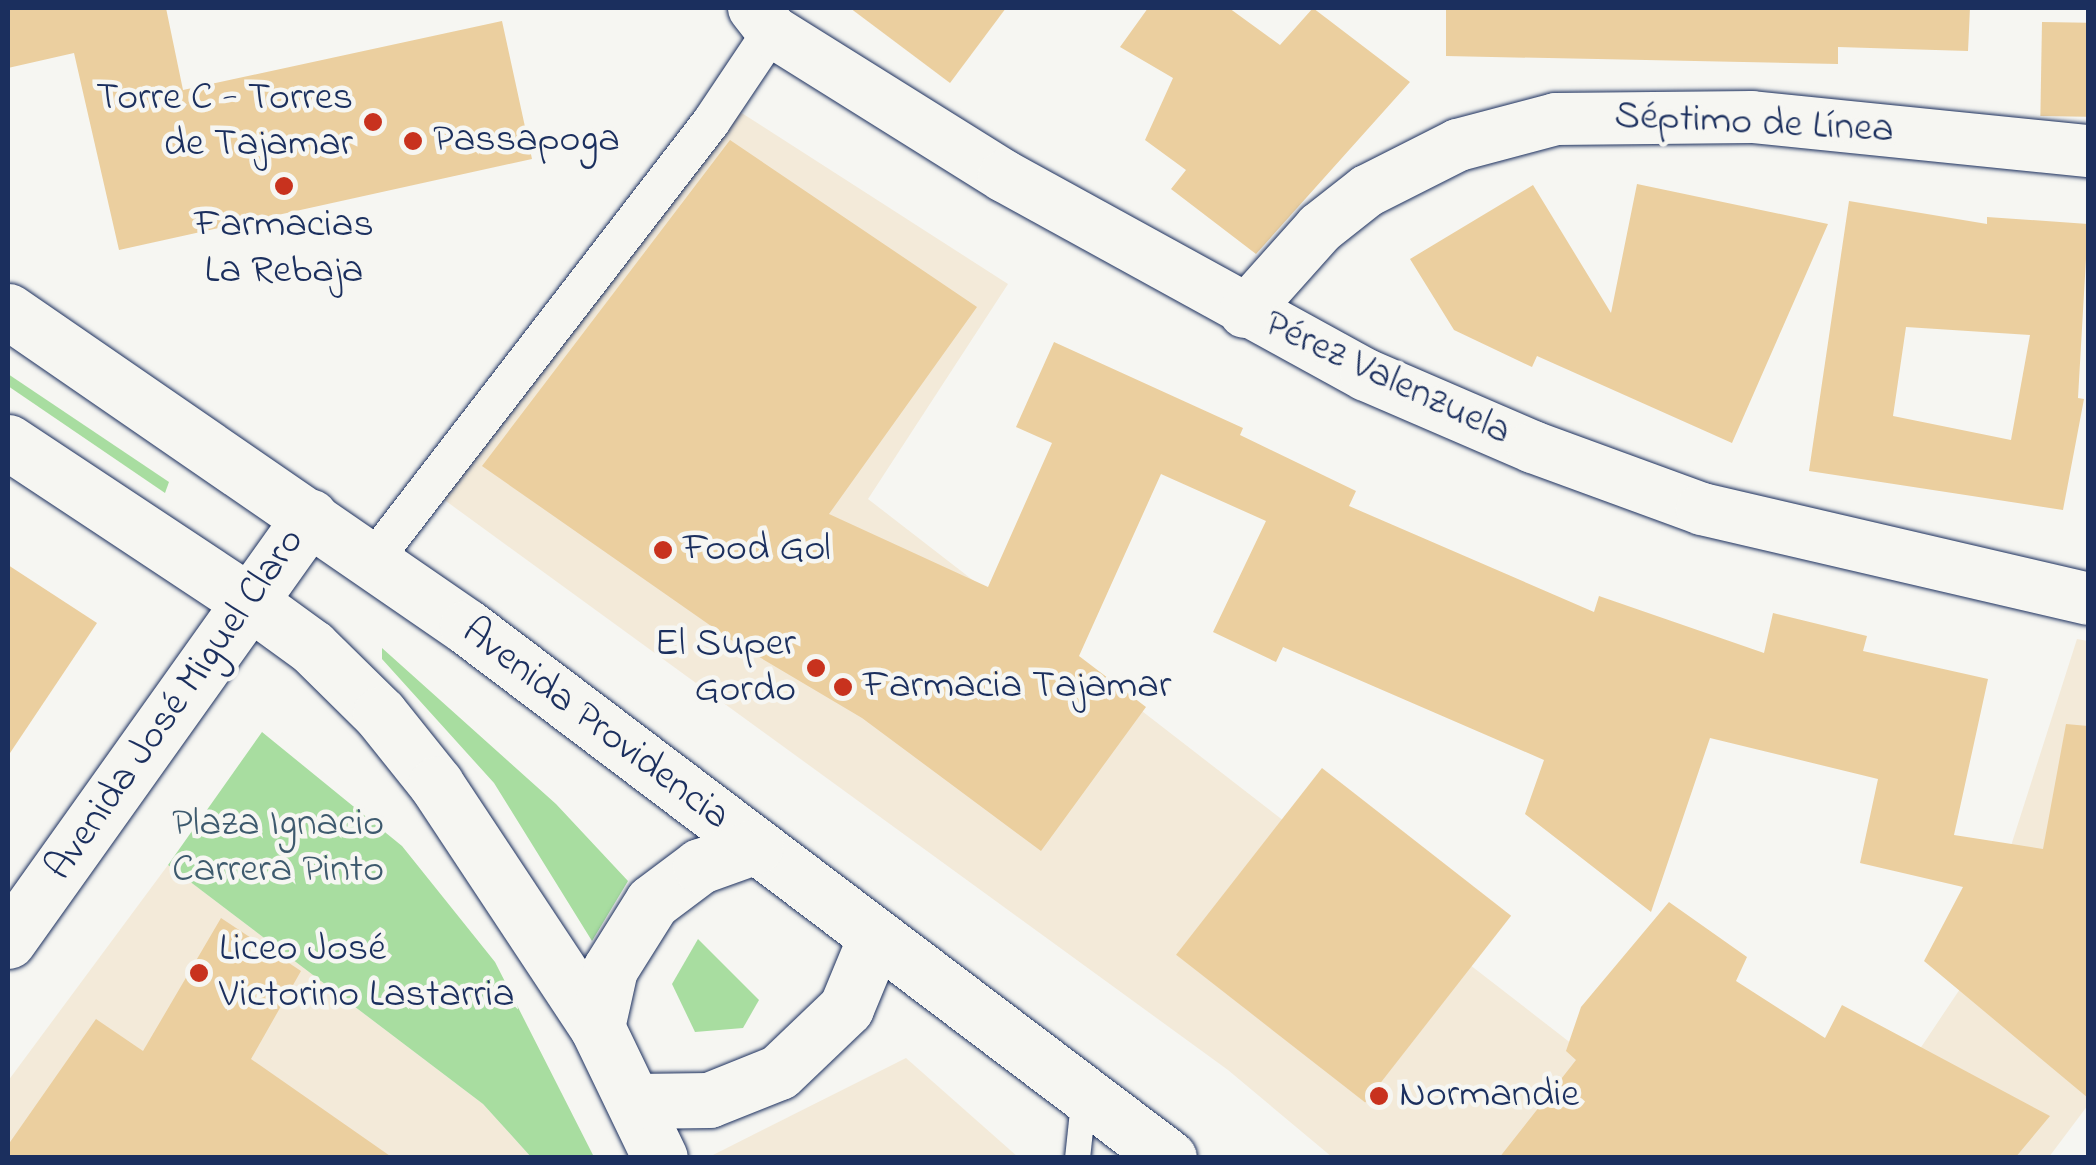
<!DOCTYPE html>
<html>
<head>
<meta charset="utf-8">
<style>
	body { margin:0 }
	#map { position:relative; width:2096px; height:1165px; overflow:hidden; background:#f6f6f2; font-family:"Indie Flower",sans-serif }
	div>[style] { position:absolute }
	.built>* { inset:0; background:#f3ead9 }
	.green>* { inset:0; background:#a8dda0 }
	.building>* { inset:0; background:#ebcf9f; transform-origin:0 0 }
	.roads { filter:drop-shadow(0 0 2px #1b2f5e) drop-shadow(0 0 2px #1b2f5e) }
	.service>* { height:25px; margin:-12.5px; padding:0 12.5px; transform-origin:12.5px; border-radius:12.5px; background:#f6f6f2 }
	.pedestrian>* { height:38px; margin:-19px; padding:0 19px; transform-origin:19px; border-radius:19px; background:#f6f6f2 }
	.minor>* { height:52px; margin:-26px; padding:0 26px; transform-origin:26px; border-radius:26px; background:#f6f6f2 }
	.tertiary>* { height:55px; margin:-27.5px; padding:0 27.5px; transform-origin:27.5px; border-radius:27.5px; background:#f6f6f2 }
	.primary>* { height:55px; margin:-27.5px; padding:0 27.5px; transform-origin:27.5px; border-radius:27.5px; background:#f6f6f2 }
	.dots>* { width:28px; height:28px; translate:-50% -50%; box-sizing:border-box; border:5px solid #f6f6f2; border-radius:50% }
	span { translate:-50% -50%; white-space:nowrap; text-align:center; line-height:1.15; -webkit-text-stroke:9px #f6f6f2; paint-order:stroke }
	.poi-label { font-size:40px; color:#1b2f5e }
	.right { translate:-100% -50%; text-align:right }
	.left { translate:0 -50%; text-align:left }
	.street-label { font-size:40px; color:#1b2f5e }
	.park-label { font-size:40px; color:#3e5a6e }
	.frame { position:absolute; inset:0; border:10px solid #1b2f5e; pointer-events:none }
</style>
</head>
<body>
<div id="map">
	<div class="built">
		<div style="clip-path:polygon(737px 110px,1008px 284px,868px 499px,1718px 1157px,1332px 1157px,1228px 1070px,439px 496px)"></div>
		<div style="clip-path:polygon(2077px 639px,2088px 641px,2088px 1105px,2049px 1157px,1847px 1158px,1970px 974px)"></div>
		<div style="clip-path:polygon(168px 865px,483px 1104px,531px 1157px,8px 1157px,8px 1081px)"></div>
		<div style="clip-path:polygon(906px 1058px,1018px 1157px,711px 1157px,711px 1156px)"></div>
	</div>
	<div class="green">
		<div style="clip-path:polygon(8px 374px,169px 482px,165px 493px,8px 386px)"></div>
		<div style="clip-path:polygon(382px 648px,556px 804px,628px 881px,592px 941px,494px 783px,382px 659px)"></div>
		<div style="clip-path:polygon(262px 732px,402px 846px,495px 962px,594px 1157px,531px 1157px,483px 1104px,168px 865px)"></div>
		<div style="clip-path:polygon(698px 939px,759px 1000px,743px 1028px,695px 1032px,672px 984px)"></div>
	</div>
	<div class="building">
		<div style="clip-path:polygon(8px 8px,166px 8px,183px 90px,502px 21px,532px 159px,119px 250px,74px 53px,8px 68px)"></div>
		<div style="clip-path:polygon(850px 8px,1006px 8px,950px 83px)"></div>
		<div style="clip-path:polygon(1148px 8px,1229px 8px,1280px 45px,1313px 8px,1410px 82px,1256px 254px,1171px 189px,1186px 170px,1145px 140px,1173px 78px,1120px 47px)"></div>
		<div style="clip-path:polygon(1446px 8px,1970px 8px,1968px 51px,1838px 47px,1838px 64px,1446px 56px)"></div>
		<div style="left:2042px;top:22px;width:46px;height:94px;rotate:1deg"></div>
		<div style="clip-path:polygon(730px 140px,977px 307px,829px 514px,988px 587px,1052px 443px,1016px 427px,1054px 342px,1243px 428px,1240px 435px,1356px 491px,1349px 506px,1594px 612px,1599px 596px,1764px 653px,1773px 613px,1867px 636px,1863px 651px,1988px 679px,1954px 835px,2043px 849px,2066px 724px,2088px 726px,2088px 1098px,1924px 961px,1963px 887px,1860px 863px,1878px 779px,1710px 738px,1651px 912px,1525px 814px,1544px 760px,1283px 647px,1276px 662px,1213px 632px,1266px 521px,1161px 474px,1079px 656px,1146px 707px,1041px 851px,862px 718px,734px 642px,482px 466px)"></div>
		<div style="clip-path:polygon(1637px 184px,1828px 224px,1732px 443px,1537px 356px,1532px 367px,1454px 330px,1410px 259px,1533px 185px,1611px 313px)"></div>
		<div style="clip-path:polygon(evenodd,1849px 201px,1987px 224px,1987px 217px,2088px 224px,2078px 398px,2084px 399px,2063px 510px,1809px 471px,1849px 201px,1906px 327px,2030px 335px,2011px 440px,1893px 416px,1906px 327px)"></div>
		<div style="clip-path:polygon(8px 565px,97px 623px,8px 756px)"></div>
		<div style="left:1322px;top:768px;width:240px;height:237px;rotate:38deg"></div>
		<div style="clip-path:polygon(1669px 902px,1747px 957px,1736px 981px,1825px 1038px,1842px 1005px,2050px 1116px,2015px 1158px,1499px 1158px,1576px 1060px,1566px 1051px,1581px 1007px)"></div>
		<div style="clip-path:polygon(221px 918px,301px 971px,251px 1059px,393px 1158px,8px 1158px,8px 1145px,96px 1019px,143px 1051px)"></div>
	</div>
	<div class="roads">
		<div class="service">
			<div style="left:1077px;top:1158px;width:65px;rotate:-83.9deg"></div>
		</div>
		<div class="pedestrian">
			<div style="left:374px;top:559px;width:552px;rotate:-52.36deg"></div>
			<div style="left:711px;top:122px;width:110px;rotate:-56.2deg"></div>
		</div>
		<div class="minor">
			<div style="left:754px;top:8px;width:29px;rotate:52deg"></div>
			<div style="left:772px;top:31px;width:274px;rotate:32deg"></div>
			<div style="left:1004px;top:176px;width:413px;rotate:28.8deg"></div>
			<div style="left:1366px;top:375px;width:182px;rotate:23.3deg"></div>
			<div style="left:1533px;top:447px;width:180px;rotate:20.1deg"></div>
			<div style="left:1702px;top:509px;width:396px;rotate:13.1deg"></div>
			<div style="left:1245px;top:312px;width:113px;rotate:-48.2deg"></div>
			<div style="left:1320px;top:228px;width:60px;rotate:-38.2deg"></div>
			<div style="left:1367px;top:191px;width:102px;rotate:-26.8deg"></div>
			<div style="left:1458px;top:145px;width:101px;rotate:-14.9deg"></div>
			<div style="left:1556px;top:119px;width:196px;rotate:-0.6deg"></div>
			<div style="left:1752px;top:117px;width:338px;rotate:5.8deg"></div>
		</div>
		<div class="tertiary">
			<div style="left:8px;top:941px;width:521px;rotate:-54.54deg"></div>
		</div>
		<div class="primary">
			<div style="left:8px;top:311px;width:557px;rotate:34.55deg"></div>
			<div style="left:467px;top:627px;width:880px;rotate:37.1deg"></div>
			<div style="left:8px;top:442px;width:290px;rotate:33.5deg"></div>
			<div style="left:250px;top:602px;width:77px;rotate:36deg"></div>
			<div style="left:312px;top:647px;width:95px;rotate:44.6deg"></div>
			<div style="left:380px;top:714px;width:90px;rotate:51.3deg"></div>
			<div style="left:436px;top:784px;width:291px;rotate:56.5deg"></div>
			<div style="left:597px;top:1027px;width:145px;rotate:64.3deg"></div>
			<div style="left:597px;top:1027px;width:59px;rotate:-77.4deg"></div>
			<div style="left:610px;top:969px;width:79px;rotate:-57.9deg"></div>
			<div style="left:652px;top:902px;width:60px;rotate:-36.9deg"></div>
			<div style="left:700px;top:866px;width:59px;rotate:-19.7deg"></div>
			<div style="left:635px;top:1101px;width:74px;rotate:-0.8deg"></div>
			<div style="left:709px;top:1100px;width:75px;rotate:-21.8deg"></div>
			<div style="left:779px;top:1072px;width:93px;rotate:-43.7deg"></div>
			<div style="left:846px;top:1008px;width:76px;rotate:-67.5deg"></div>
		</div>
	</div>
	<div class="dots">
		<div style="left:373px;top:122px;background:#c8321e"></div>
		<div style="left:413px;top:141px;background:#c8321e"></div>
		<div style="left:284px;top:186px;background:#c8321e"></div>
		<div style="left:663px;top:550px;background:#c8321e"></div>
		<div style="left:816px;top:668px;background:#c8321e"></div>
		<div style="left:843px;top:687px;background:#c8321e"></div>
		<div style="left:199px;top:973px;background:#c8321e"></div>
		<div style="left:1379px;top:1096px;background:#c8321e"></div>
	</div>
	<div class="poi-label">
		<span class="right" style="left:353px;top:122px">Torre C - Torres<br>de Tajamar</span>
		<span class="left" style="left:433px;top:141px">Passapoga</span>
		<span style="left:284px;top:249px">Farmacias<br>La Rebaja</span>
		<span class="left" style="left:683px;top:550px">Food Gol</span>
		<span class="right" style="left:796px;top:668px">El Super<br>Gordo</span>
		<span class="left" style="left:863px;top:687px">Farmacia Tajamar</span>
		<span class="left" style="left:219px;top:973px">Liceo José<br>Victorino Lastarria</span>
		<span class="left" style="left:1399px;top:1096px">Normandie</span>
	</div>
	<div class="street-label">
		<span style="left:1754px;top:124px;rotate:3deg">Séptimo de Línea</span>
		<span style="left:1387px;top:379px;rotate:25deg">Pérez Valenzuela</span>
		<span style="left:176px;top:705px;rotate:-55deg">Avenida José Miguel Claro</span>
		<span style="left:595px;top:725px;rotate:37deg">Avenida Providencia</span>
	</div>
	<div class="park-label">
		<span style="left:278px;top:848px">Plaza Ignacio<br>Carrera Pinto</span>
	</div>
	<div class="frame"></div>
</div>
</body>
</html>
